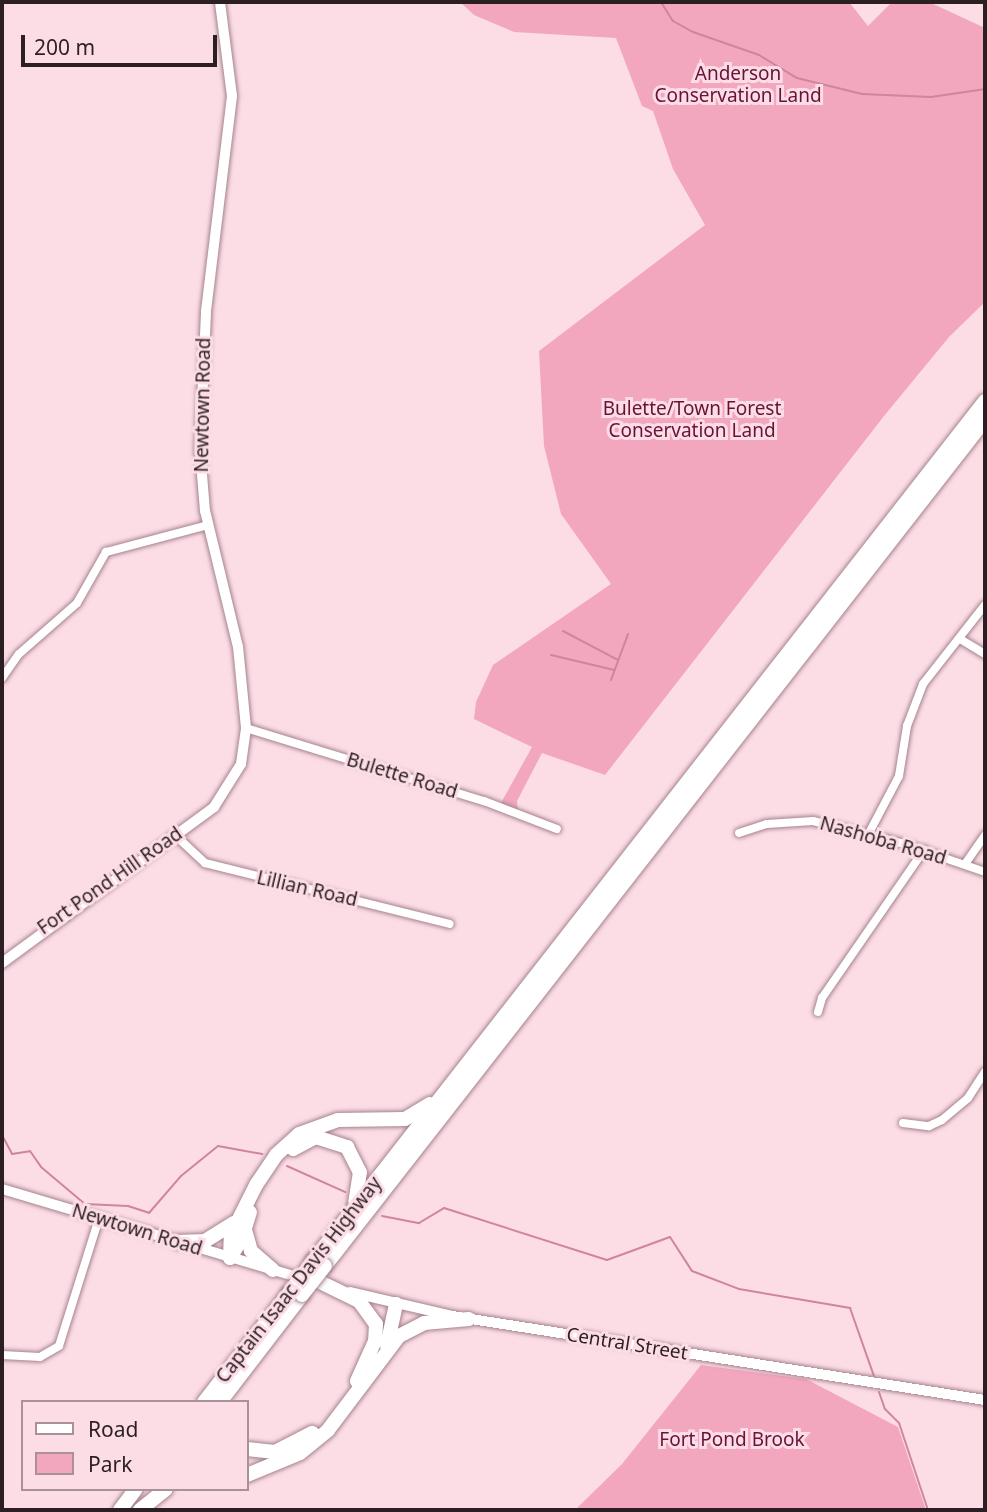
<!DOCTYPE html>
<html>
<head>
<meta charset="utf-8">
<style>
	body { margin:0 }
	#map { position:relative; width:987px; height:1512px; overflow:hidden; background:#fcdde6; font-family:"Noto Sans",sans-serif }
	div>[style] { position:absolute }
	.green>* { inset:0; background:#f3a7be }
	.stream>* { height:2px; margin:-1px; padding:0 1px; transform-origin:1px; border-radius:1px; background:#cf859c }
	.roads { filter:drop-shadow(0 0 2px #a6838d) drop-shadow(0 0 2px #a6838d) }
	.street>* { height:8px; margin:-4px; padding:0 4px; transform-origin:4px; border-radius:4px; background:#fff }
	.secondary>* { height:10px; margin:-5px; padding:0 5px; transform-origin:5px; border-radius:5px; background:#fff }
	.highway>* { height:14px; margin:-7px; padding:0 7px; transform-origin:7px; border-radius:7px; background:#fff }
	.bridges { filter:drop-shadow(0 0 2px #a6838d) drop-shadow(0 0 2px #a6838d) }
	.highway-bridge>* { height:14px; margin:-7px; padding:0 7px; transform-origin:7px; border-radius:7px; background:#fff }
	span { translate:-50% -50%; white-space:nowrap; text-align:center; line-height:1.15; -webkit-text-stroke:6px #fcdde6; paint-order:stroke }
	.park-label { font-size:19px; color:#691238 }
	.street-label { font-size:19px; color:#2c1f23 }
	.frame { position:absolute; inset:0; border:4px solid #2c1f23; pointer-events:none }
	.legend { position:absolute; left:21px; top:1400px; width:228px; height:91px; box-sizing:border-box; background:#fcdde6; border:2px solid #a99198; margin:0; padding:9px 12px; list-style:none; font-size:21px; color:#2c1f23 }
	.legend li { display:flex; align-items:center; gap:14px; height:35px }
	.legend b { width:35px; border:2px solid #a99198 }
	.scale { position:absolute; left:21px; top:35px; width:196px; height:32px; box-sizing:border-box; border:4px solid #2c1f23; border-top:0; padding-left:9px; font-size:21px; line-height:24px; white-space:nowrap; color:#2c1f23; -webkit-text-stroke:5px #fcdde6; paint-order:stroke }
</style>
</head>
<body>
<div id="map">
	<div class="green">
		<div style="clip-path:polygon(460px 2px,849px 2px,868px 26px,892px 2px,929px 2px,985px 28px,985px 302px,949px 337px,884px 416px,605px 775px,542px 753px,517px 801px,518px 811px,501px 803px,532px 747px,474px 719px,476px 702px,493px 665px,611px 584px,561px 514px,544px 446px,539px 351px,705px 225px,673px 169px,653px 111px,642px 106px,616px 38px,514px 32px,474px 15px)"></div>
		<div style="clip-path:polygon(701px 1365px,806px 1379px,898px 1427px,926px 1510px,575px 1510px,622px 1464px)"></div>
	</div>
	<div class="stream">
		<div style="left:661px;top:2px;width:22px;rotate:58deg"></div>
		<div style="left:673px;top:21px;width:23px;rotate:29deg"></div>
		<div style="left:693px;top:32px;width:70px;rotate:19.2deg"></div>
		<div style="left:759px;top:55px;width:44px;rotate:31.2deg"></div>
		<div style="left:797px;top:78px;width:67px;rotate:13.8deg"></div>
		<div style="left:862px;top:94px;width:69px;rotate:2.5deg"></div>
		<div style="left:931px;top:97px;width:55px;rotate:-8.4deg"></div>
		<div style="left:563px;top:631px;width:62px;rotate:27.8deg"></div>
		<div style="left:551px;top:655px;width:65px;rotate:13.4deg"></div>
		<div style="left:611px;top:680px;width:49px;rotate:-69.7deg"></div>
		<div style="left:2px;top:1135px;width:21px;rotate:62deg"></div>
		<div style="left:12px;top:1154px;width:18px;rotate:-9deg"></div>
		<div style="left:30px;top:1151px;width:19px;rotate:55deg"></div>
		<div style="left:41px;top:1167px;width:57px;rotate:40.1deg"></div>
		<div style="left:85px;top:1204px;width:43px;rotate:2.7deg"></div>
		<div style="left:128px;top:1206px;width:22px;rotate:18deg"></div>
		<div style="left:149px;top:1213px;width:49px;rotate:-49.1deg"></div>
		<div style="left:181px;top:1176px;width:48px;rotate:-39deg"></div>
		<div style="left:218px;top:1146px;width:45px;rotate:10.3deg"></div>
		<div style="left:287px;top:1166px;width:64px;rotate:24.1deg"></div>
		<div style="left:382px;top:1216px;width:38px;rotate:11deg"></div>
		<div style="left:419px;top:1223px;width:29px;rotate:-31deg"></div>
		<div style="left:444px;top:1208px;width:171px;rotate:17.7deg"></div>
		<div style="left:607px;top:1260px;width:67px;rotate:-20.1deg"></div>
		<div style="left:670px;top:1237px;width:40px;rotate:57.1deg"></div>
		<div style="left:692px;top:1271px;width:50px;rotate:21deg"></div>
		<div style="left:739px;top:1289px;width:113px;rotate:9.7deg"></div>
		<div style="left:850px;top:1308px;width:72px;rotate:70.6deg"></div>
		<div style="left:879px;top:1392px;width:18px;rotate:71deg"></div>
		<div style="left:885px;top:1409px;width:20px;rotate:45deg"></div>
		<div style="left:899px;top:1423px;width:92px;rotate:71.6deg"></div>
	</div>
	<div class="roads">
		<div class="street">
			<div style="left:960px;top:639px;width:29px;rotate:31deg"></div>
			<div style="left:2px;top:678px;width:29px;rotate:-55deg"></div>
			<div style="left:19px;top:654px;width:77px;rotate:-41.3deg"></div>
			<div style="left:77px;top:603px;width:59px;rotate:-60.4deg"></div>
			<div style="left:106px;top:552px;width:106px;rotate:-14.8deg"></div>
			<div style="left:246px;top:728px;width:249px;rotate:17.1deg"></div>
			<div style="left:484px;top:801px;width:78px;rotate:21deg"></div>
			<div style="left:739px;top:833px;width:29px;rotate:-18deg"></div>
			<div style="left:767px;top:824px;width:46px;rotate:-3.7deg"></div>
			<div style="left:813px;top:821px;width:91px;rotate:14deg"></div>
			<div style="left:901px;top:843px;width:89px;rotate:19deg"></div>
			<div style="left:869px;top:833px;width:64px;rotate:-62.2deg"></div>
			<div style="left:899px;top:776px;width:51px;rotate:-80.9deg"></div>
			<div style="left:907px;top:726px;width:45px;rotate:-69.1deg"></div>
			<div style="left:923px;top:684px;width:100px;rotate:-51.9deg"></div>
			<div style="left:175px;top:835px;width:41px;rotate:43deg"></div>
			<div style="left:205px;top:863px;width:252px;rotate:14deg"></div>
			<div style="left:965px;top:864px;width:35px;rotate:-55deg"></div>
			<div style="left:818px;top:1012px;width:15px;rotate:-74deg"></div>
			<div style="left:822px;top:998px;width:180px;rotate:-55.4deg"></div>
			<div style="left:903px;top:1123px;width:26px;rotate:7deg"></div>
			<div style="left:929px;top:1126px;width:14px;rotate:-25deg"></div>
			<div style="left:942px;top:1120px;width:34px;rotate:-40deg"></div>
			<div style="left:968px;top:1098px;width:31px;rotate:-57deg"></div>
			<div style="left:2px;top:1355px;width:38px;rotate:3deg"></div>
			<div style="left:40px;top:1357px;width:22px;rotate:-30deg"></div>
			<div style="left:59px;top:1346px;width:134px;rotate:-72.6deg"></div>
		</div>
		<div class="secondary">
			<div style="left:2px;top:963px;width:263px;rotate:-36.3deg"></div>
			<div style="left:214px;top:807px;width:51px;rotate:-57.9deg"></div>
			<div style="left:241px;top:764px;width:36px;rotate:-82deg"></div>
			<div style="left:246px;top:728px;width:81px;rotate:-95.6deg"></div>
			<div style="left:238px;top:647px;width:140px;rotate:-103.6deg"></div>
			<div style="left:205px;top:511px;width:61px;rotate:-94.7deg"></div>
			<div style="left:200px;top:450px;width:139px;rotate:-87.5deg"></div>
			<div style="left:206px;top:311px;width:217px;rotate:-83.1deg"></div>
			<div style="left:232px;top:96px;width:95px;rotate:-97.3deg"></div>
			<div style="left:2px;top:1189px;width:315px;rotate:16.6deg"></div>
			<div style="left:350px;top:1292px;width:105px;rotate:13.2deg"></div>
			<div style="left:452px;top:1316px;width:540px;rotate:8.96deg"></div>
		</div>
		<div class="highway">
			<div style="left:293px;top:1149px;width:26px;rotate:-28deg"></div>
			<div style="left:316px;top:1137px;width:33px;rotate:18deg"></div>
			<div style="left:347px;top:1147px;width:28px;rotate:63deg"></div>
			<div style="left:360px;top:1172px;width:30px;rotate:99deg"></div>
			<div style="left:245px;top:1230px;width:22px;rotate:74deg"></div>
			<div style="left:251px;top:1251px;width:29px;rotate:41deg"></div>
			<div style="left:178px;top:1242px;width:27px;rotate:-2deg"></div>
			<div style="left:205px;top:1241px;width:34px;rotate:-32deg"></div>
			<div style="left:230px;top:1258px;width:23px;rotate:-88deg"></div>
			<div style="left:231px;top:1235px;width:56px;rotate:-63.4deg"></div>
			<div style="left:256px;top:1185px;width:36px;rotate:-56deg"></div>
			<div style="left:276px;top:1155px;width:31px;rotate:-42deg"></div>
			<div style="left:299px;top:1134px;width:41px;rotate:-19.7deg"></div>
			<div style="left:338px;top:1120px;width:67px;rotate:-0.9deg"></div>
			<div style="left:405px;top:1119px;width:29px;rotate:-31deg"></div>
			<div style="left:230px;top:1258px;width:23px;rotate:-59deg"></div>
			<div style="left:242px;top:1238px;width:27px;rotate:-73deg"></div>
			<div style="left:313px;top:1261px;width:1091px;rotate:-52deg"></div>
			<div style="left:325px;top:1266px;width:1073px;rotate:-52.04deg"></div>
			<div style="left:322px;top:1283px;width:41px;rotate:25.9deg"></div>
			<div style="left:359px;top:1301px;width:29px;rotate:54deg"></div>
			<div style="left:376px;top:1324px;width:17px;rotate:93deg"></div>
			<div style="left:375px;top:1341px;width:44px;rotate:114.2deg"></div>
			<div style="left:387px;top:1346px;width:43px;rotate:-77.9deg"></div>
			<div style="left:204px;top:1402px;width:138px;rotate:-52.1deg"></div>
			<div style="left:220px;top:1402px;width:135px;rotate:-52.5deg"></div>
			<div style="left:247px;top:1449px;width:28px;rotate:6deg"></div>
			<div style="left:275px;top:1452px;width:42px;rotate:-27.2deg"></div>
			<div style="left:247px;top:1475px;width:57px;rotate:-22.5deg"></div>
			<div style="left:300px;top:1453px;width:36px;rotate:-39deg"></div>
			<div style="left:328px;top:1430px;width:118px;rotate:-52.9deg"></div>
			<div style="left:399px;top:1336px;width:28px;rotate:-27deg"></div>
			<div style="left:424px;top:1323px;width:45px;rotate:-5.1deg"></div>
			<div style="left:120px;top:1510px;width:26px;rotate:-53deg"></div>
			<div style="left:140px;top:1510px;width:33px;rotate:-39deg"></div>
		</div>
	</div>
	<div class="bridges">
		<div class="highway-bridge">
			<div style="left:289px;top:1293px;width:40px;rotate:-53deg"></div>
			<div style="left:302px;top:1295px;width:37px;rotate:-52deg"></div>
		</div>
	</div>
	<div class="park-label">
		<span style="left:738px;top:85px">Anderson<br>Conservation Land</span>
		<span style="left:692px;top:420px">Bulette/Town Forest<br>Conservation Land</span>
		<span style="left:732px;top:1440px">Fort Pond Brook</span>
	</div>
	<div class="street-label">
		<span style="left:203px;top:405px;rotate:-89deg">Newtown Road</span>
		<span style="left:402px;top:776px;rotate:17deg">Bulette Road</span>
		<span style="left:883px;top:841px;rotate:16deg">Nashoba Road</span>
		<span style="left:110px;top:881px;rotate:-35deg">Fort Pond Hill Road</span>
		<span style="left:307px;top:889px;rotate:13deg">Lillian Road</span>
		<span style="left:137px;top:1230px;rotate:17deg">Newtown Road</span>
		<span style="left:299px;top:1280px;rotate:-52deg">Captain Isaac Davis Highway</span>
		<span style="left:627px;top:1344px;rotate:9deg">Central Street</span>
	</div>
	<div class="frame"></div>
	<ul class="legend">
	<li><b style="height:9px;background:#fff"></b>Road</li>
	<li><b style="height:19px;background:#f3a7be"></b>Park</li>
	</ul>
	<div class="scale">200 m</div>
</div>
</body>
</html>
